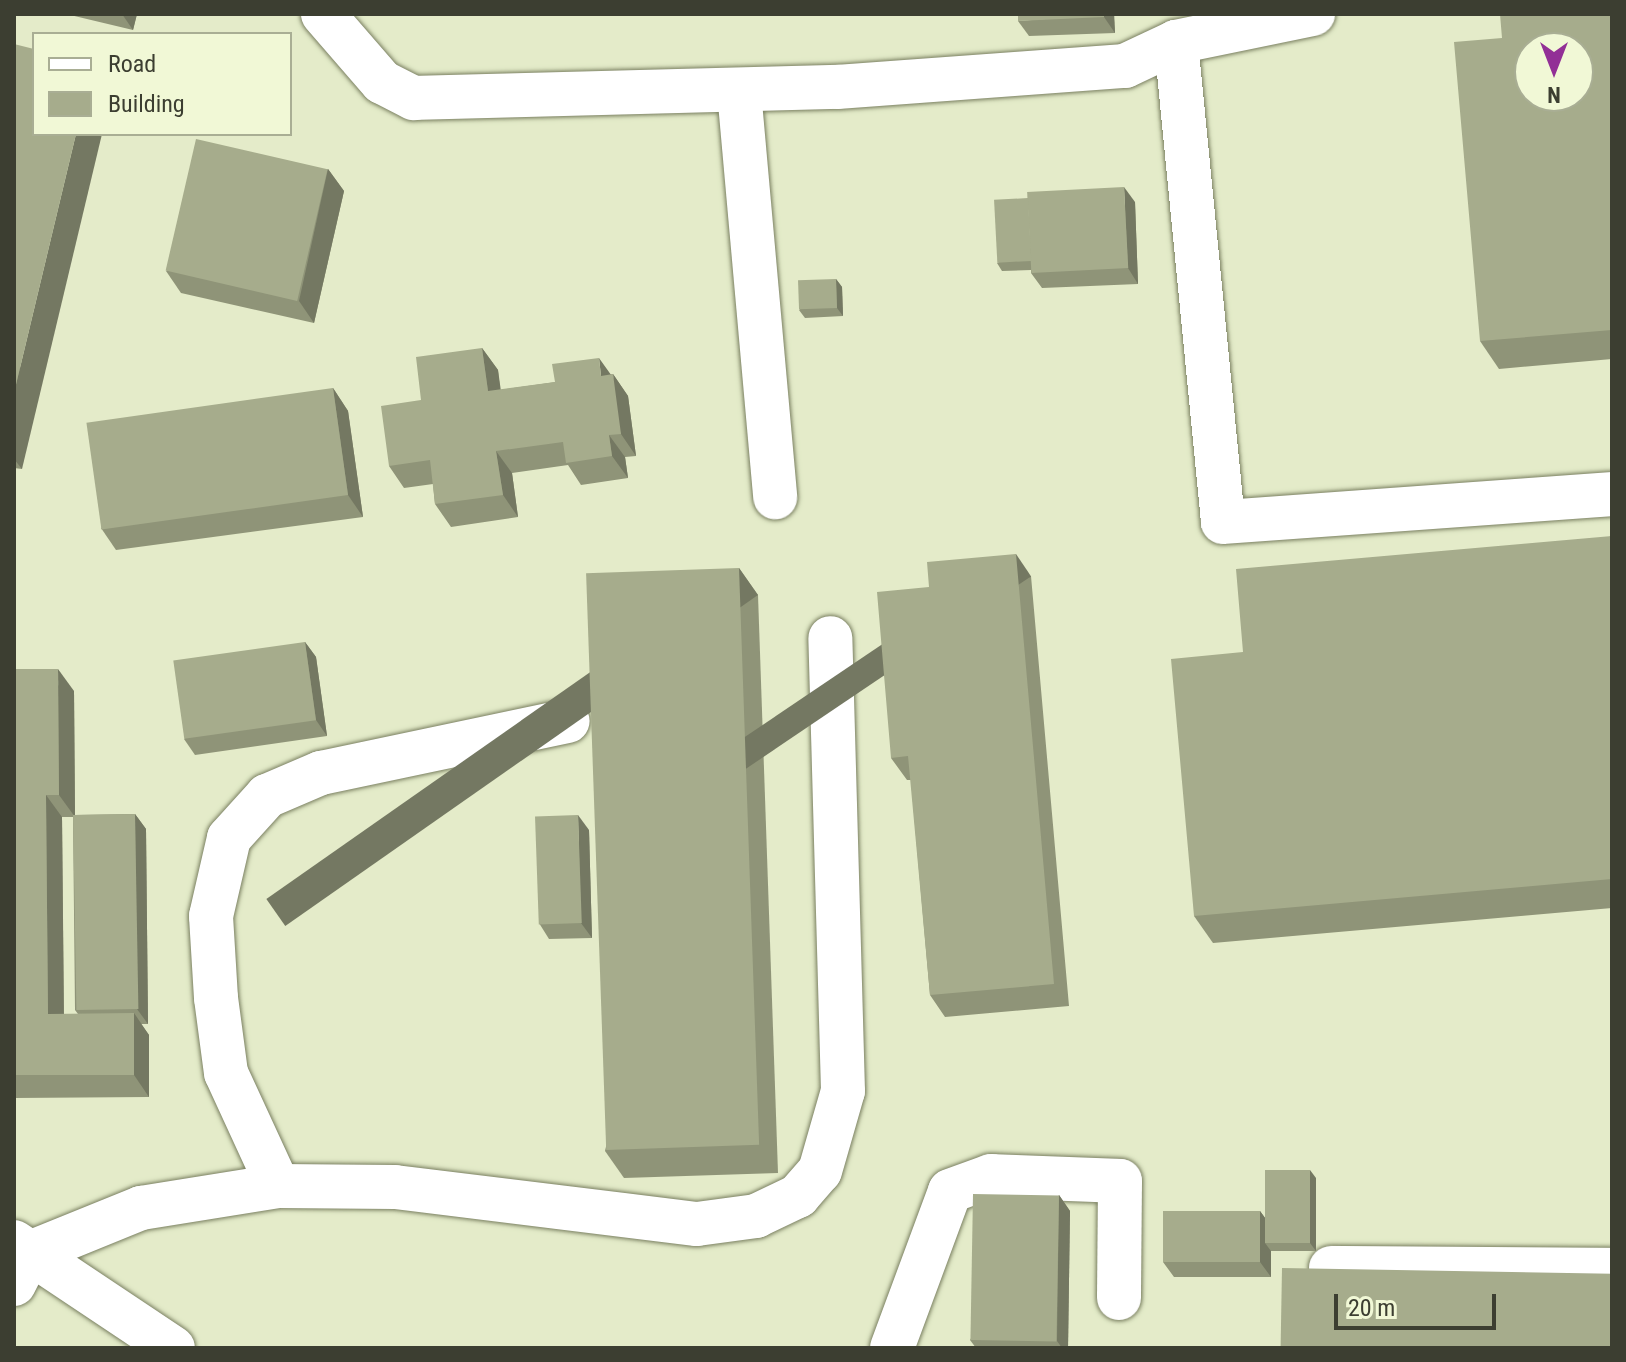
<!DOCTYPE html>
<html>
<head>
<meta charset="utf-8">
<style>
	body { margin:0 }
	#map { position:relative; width:1626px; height:1362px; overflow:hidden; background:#e4ebc9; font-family:"Roboto Condensed",sans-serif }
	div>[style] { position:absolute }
	.roads { filter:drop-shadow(0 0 2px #7a8061) drop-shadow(0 0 2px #7a8061) }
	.minor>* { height:44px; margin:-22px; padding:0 22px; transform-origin:22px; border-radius:22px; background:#fff }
	.wall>* { inset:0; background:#8f9478 }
	.shaded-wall>* { inset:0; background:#747862; transform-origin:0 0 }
	.building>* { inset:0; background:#a6ac8c; transform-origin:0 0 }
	span { translate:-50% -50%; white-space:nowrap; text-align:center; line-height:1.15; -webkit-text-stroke:8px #f1f8d6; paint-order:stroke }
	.frame { position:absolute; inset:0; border:16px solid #3c3e31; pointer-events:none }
	.legend { position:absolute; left:32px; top:32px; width:260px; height:104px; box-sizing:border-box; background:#f1f8d6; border:2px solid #a9ae94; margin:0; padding:10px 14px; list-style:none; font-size:24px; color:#3c3e31 }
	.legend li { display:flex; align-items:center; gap:16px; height:40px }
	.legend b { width:40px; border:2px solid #a9ae94 }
	.north { position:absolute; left:1514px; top:32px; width:80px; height:80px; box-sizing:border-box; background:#f1f8d6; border:2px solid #a9ae94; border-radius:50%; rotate:180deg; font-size:22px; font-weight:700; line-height:32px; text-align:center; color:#3c3e31 }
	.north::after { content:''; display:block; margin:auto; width:28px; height:36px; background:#922f96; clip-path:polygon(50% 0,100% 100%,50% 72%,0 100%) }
	.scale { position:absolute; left:1334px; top:1294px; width:162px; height:36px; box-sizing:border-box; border:4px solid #3c3e31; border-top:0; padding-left:10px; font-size:24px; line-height:28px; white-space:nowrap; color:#3c3e31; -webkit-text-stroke:6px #f1f8d6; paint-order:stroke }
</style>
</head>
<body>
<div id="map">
	<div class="roads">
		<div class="minor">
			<div style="left:323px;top:14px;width:90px;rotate:49.1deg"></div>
			<div style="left:382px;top:82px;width:36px;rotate:27deg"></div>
			<div style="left:414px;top:98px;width:423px;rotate:-1.5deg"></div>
			<div style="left:837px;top:87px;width:289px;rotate:-4.2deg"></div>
			<div style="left:1125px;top:66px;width:56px;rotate:-25.2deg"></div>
			<div style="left:1176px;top:42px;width:140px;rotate:-11.6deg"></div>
			<div style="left:1176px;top:42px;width:482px;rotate:84.4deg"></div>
			<div style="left:1223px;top:522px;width:390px;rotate:-4.1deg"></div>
			<div style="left:739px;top:91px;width:408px;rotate:84.9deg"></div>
			<div style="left:278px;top:1186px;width:124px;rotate:-114.7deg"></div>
			<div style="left:226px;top:1073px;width:76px;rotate:-97.6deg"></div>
			<div style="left:216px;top:998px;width:82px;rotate:-93.5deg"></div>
			<div style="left:211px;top:916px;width:80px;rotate:-77deg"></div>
			<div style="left:229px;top:838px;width:57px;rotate:-47.9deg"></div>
			<div style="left:267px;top:796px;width:59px;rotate:-23.1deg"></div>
			<div style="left:321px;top:773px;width:252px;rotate:-11.9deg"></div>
			<div style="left:14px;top:1242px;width:191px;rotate:33.7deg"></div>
			<div style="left:1331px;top:1268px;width:281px;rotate:0.4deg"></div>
			<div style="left:14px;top:1284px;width:35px;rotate:-63deg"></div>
			<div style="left:30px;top:1253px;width:120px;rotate:-22.1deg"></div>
			<div style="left:141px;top:1208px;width:139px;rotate:-9.1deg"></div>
			<div style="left:278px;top:1186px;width:117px;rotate:0.5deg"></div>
			<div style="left:395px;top:1187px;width:304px;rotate:7deg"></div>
			<div style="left:697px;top:1224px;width:60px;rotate:-7.7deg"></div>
			<div style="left:756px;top:1216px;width:47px;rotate:-25.5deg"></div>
			<div style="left:798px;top:1196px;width:33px;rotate:-49deg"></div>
			<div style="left:820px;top:1171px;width:83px;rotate:-74deg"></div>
			<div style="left:843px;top:1091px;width:453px;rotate:-91.6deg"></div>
			<div style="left:892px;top:1348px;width:167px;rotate:-69.7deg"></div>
			<div style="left:950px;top:1191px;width:44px;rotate:-20.1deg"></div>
			<div style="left:991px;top:1176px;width:129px;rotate:2.2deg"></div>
			<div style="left:1120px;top:1181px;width:117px;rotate:90.5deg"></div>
		</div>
	</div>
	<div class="wall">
		<div style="clip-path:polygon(66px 14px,137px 14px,133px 30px)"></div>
		<div style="clip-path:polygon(1114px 14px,1115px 33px,1029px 36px,1018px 21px)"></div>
		<div style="clip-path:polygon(1612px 14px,1612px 359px,1499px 369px,1480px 341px,1502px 38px)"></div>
		<div style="clip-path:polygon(14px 44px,22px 469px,14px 468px)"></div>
		<div style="clip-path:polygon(328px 169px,344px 191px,314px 323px,181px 293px,166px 271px)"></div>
		<div style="clip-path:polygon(1135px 202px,1138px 284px,1042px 288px,1031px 273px,1031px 270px,1002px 271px,997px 263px)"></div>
		<div style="clip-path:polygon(836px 279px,842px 287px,843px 316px,805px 318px,799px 310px)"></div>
		<div style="clip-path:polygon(482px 348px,498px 370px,500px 390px,613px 374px,628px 396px,636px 456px,625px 457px,628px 478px,581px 485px,568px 465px,512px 473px,518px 517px,451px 527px,435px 504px,433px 484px,404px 488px,389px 466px,421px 400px)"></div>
		<div style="clip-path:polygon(333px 388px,348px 411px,363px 517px,116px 550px,101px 528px)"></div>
		<div style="clip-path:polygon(1612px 536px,1612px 908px,1213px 943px,1194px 916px,1243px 652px)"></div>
		<div style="clip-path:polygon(739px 568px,758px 595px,778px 1173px,624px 1178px,605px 1151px)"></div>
		<div style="clip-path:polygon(1031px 576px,1069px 1006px,945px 1017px,930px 995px,911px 780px,907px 780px,891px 758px,929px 587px)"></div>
		<div style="clip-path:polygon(305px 642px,316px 657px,327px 736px,195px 755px,184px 739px)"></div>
		<div style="clip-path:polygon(evenodd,14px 669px,74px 691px,75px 815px,135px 814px,146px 829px,148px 1024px,141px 1024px,149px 1035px,149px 1097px,14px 1098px,14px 669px,62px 817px,73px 817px,75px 1010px,78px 1014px,64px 1014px,62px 817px)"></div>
		<div style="clip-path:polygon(589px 830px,592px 938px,549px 939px,539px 923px)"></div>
		<div style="clip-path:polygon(1316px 1178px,1316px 1251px,1271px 1251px,1271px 1277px,1174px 1277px,1163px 1262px,1260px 1211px,1265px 1218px)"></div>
		<div style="clip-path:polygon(1059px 1195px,1070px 1211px,1068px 1348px,976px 1348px,970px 1340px)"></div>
	</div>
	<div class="shaded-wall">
		<div style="clip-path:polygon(122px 14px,137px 14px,133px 30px)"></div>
		<div style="clip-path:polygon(1104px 14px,1114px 14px,1115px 33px,1104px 17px)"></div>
		<div style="clip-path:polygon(76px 134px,102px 134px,22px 469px,14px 459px,14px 393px)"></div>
		<div style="clip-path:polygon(328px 169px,344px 191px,314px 323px,299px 301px)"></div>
		<div style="clip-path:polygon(1124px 187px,1135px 202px,1138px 284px,1128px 268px)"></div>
		<div style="clip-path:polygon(836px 279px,842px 287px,843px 316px,837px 308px)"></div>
		<div style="clip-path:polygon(482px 348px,498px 370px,504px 413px,488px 391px)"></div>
		<div style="clip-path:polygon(599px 358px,614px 379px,613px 374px,628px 396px,636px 456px,621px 434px,601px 376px)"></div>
		<div style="clip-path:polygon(333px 388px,348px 411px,363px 517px,348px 495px)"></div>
		<div style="clip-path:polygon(609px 435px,625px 457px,628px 478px,612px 456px)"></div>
		<div style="clip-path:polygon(496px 451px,512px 473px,518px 517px,503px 495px)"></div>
		<div style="left:1016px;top:554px;width:27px;height:432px;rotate:56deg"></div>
		<div style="left:739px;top:568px;width:33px;height:577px;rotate:55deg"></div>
		<div style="clip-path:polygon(305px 642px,316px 657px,327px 736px,316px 720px)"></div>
		<div style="clip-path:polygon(58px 669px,74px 691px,75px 817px,59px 795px)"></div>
		<div style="clip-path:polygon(46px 795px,62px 817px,64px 1036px,48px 1014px)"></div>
		<div style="clip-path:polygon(135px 814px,146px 829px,148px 1024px,137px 1009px)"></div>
		<div style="clip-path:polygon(578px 815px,589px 830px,592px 938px,581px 923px)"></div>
		<div style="clip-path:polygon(134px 1013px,149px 1035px,149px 1097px,134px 1075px)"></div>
		<div style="clip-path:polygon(1310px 1170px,1316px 1178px,1316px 1251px,1310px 1243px)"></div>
		<div style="clip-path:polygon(1059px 1195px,1070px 1211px,1068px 1348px,1062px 1348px,1057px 1341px)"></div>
		<div style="clip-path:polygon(1260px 1211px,1271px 1226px,1265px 1243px,1271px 1251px,1271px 1277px,1260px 1262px)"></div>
	</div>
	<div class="building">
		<div style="clip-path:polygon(1018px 14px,1104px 14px,1104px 17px,1018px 21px)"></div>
		<div style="clip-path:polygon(evenodd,1500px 14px,1612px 14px,1612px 330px,1480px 341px,1454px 42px,1502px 38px,1500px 14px,1530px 48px,1578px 48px,1578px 96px,1530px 96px,1530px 48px)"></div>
		<div style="clip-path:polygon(14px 44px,34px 49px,34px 134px,76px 134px,14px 393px)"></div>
		<div style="left:196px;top:139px;width:135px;height:135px;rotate:13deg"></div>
		<div style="left:1124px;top:187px;width:81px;height:97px;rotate:87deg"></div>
		<div style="left:1028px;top:198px;width:63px;height:34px;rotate:87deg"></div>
		<div style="left:836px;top:279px;width:29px;height:38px;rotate:88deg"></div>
		<div style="clip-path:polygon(482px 348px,488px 391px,555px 382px,552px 364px,599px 358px,601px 376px,613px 374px,621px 434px,609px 435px,612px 456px,566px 463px,563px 442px,496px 451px,503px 495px,435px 504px,430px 460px,389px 466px,381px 406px,421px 400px,416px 357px)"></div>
		<div style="left:333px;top:388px;width:108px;height:249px;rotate:82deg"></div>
		<div style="clip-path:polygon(1612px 536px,1612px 879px,1194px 916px,1171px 659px,1243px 652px,1236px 569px)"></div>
		<div style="clip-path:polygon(1016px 554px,1054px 984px,930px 995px,908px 756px,891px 758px,877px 592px,929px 587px,927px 562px)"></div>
		<div style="left:739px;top:568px;width:577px;height:153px;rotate:88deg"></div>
		<div style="left:305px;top:642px;width:79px;height:133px;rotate:82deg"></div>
		<div style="clip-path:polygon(14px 669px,58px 669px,59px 795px,46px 795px,48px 1014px,134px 1013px,134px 1075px,14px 1075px)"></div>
		<div style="left:135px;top:814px;width:195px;height:62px;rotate:89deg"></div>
		<div style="left:578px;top:815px;width:108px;height:43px;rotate:88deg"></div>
		<div style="left:1265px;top:1170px;width:45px;height:73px"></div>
		<div style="left:973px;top:1194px;width:86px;height:146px;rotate:1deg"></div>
		<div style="left:1163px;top:1211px;width:97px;height:51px"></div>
		<div style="left:1282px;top:1268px;width:330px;height:80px;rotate:1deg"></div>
	</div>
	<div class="frame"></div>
	<ul class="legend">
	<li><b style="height:10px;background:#fff"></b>Road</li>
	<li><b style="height:22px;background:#a6ac8c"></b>Building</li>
	</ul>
	<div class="north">N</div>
	<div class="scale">20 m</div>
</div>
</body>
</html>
